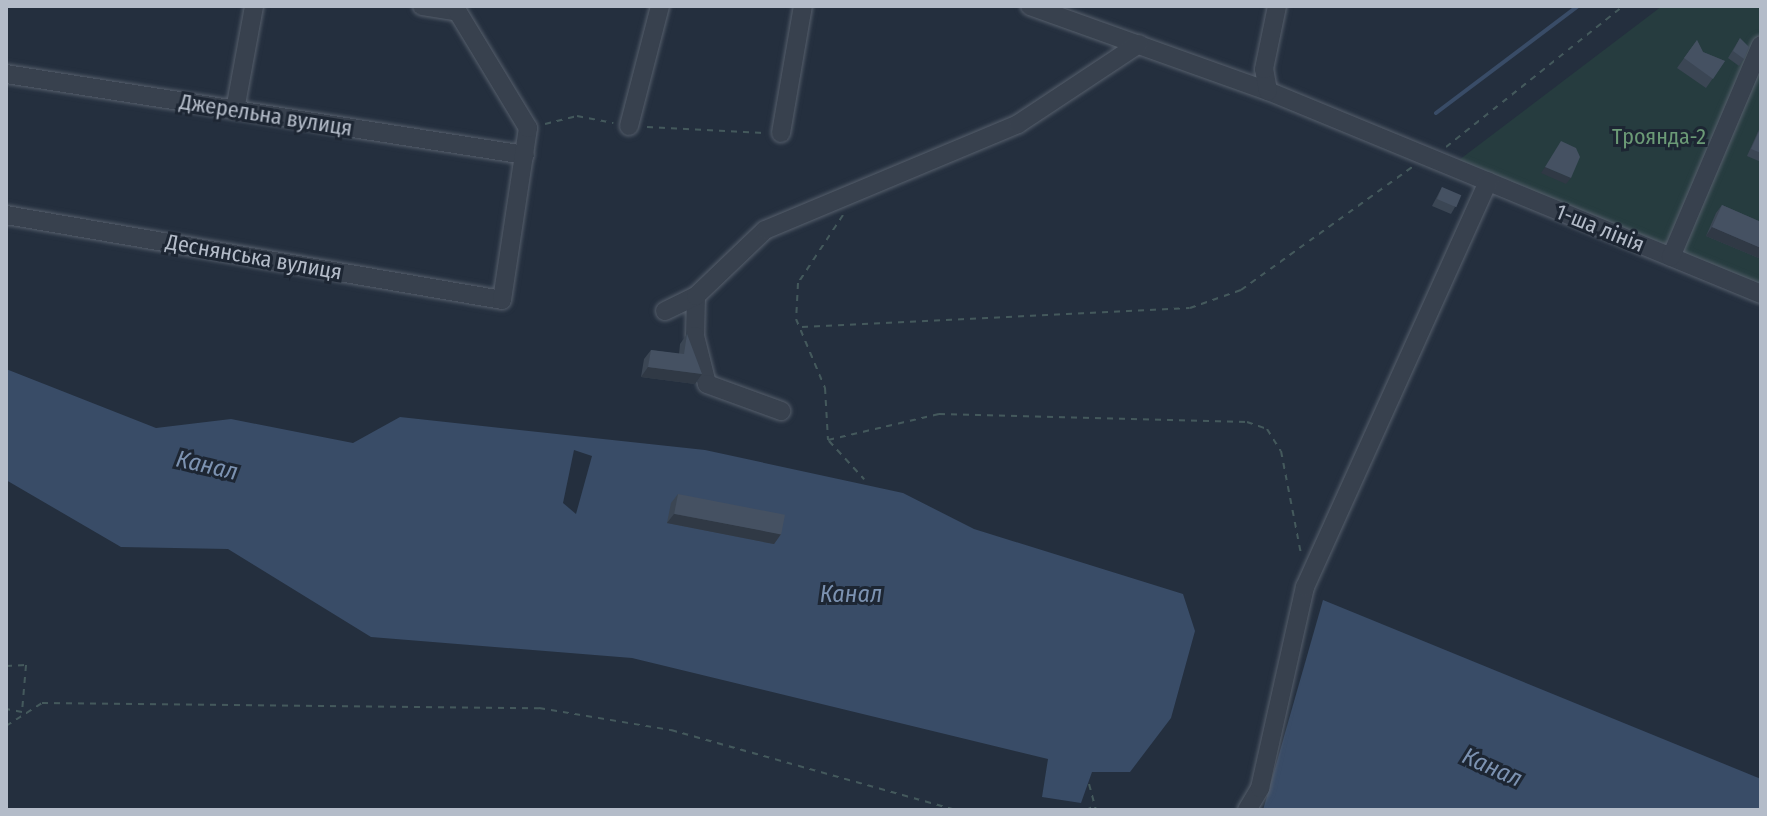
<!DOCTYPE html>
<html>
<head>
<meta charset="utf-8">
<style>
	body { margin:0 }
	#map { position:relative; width:1767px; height:816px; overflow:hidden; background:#242f3e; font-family:"Fira Sans Condensed",sans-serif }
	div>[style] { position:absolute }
	.green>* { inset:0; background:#263c3f }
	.water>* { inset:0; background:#394c67 }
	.pier>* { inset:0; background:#242f3e }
	.stream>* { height:4px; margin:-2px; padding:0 2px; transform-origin:2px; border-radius:2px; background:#394c67 }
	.path>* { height:2px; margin-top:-1px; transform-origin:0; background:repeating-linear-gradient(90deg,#44595c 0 6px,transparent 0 12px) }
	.roads { filter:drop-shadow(0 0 2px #565f6c) drop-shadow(0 0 2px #565f6c) }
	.minor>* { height:18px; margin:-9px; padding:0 9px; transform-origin:9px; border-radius:9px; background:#38414e }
	.wall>* { inset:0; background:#3b4654 }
	.shaded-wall>* { inset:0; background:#303945 }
	.building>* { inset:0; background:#455162; transform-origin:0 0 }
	span { translate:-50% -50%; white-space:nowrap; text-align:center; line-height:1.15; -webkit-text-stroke:6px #1d2633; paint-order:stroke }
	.street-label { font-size:22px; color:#b4bcc9 }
	.park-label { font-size:22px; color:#6b9a76 }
	.water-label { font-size:24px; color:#7c92b1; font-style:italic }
	.frame { position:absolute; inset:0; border:8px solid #b4bcc9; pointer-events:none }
</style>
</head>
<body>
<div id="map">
	<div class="green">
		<div style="clip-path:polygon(1662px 6px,1761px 6px,1761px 289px,1455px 163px)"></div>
	</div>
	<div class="water">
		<div style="clip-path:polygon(6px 369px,156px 428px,231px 419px,353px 443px,400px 417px,705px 450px,903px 493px,974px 529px,1183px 594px,1195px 631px,1171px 718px,1130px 772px,1092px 772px,1081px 803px,1042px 797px,1048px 759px,632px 658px,371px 637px,228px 549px,121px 547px,6px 480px)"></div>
		<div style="clip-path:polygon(1323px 600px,1761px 779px,1761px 810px,1263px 810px)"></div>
	</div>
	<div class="pier">
		<div style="clip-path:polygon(574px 450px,592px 456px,576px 514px,563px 503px)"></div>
	</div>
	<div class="stream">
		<div style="left:1436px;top:113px;width:178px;rotate:-37deg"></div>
	</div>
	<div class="path">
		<div style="left:545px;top:124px;width:33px;rotate:-14deg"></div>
		<div style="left:577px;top:116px;width:37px;rotate:11deg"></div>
		<div style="left:647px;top:127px;width:118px;rotate:2.9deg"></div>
		<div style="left:1446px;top:147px;width:226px;rotate:-38.5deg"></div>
		<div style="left:843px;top:215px;width:82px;rotate:123.5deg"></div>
		<div style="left:798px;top:283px;width:36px;rotate:93deg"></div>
		<div style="left:796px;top:319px;width:75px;rotate:67.2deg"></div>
		<div style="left:825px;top:388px;width:52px;rotate:86.7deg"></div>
		<div style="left:828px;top:440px;width:114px;rotate:-13.2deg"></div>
		<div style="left:939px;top:414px;width:308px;rotate:1.5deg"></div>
		<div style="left:1247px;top:422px;width:21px;rotate:19deg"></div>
		<div style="left:1267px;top:429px;width:26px;rotate:58deg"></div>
		<div style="left:1281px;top:451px;width:105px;rotate:79deg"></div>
		<div style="left:802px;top:327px;width:388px;rotate:-2.8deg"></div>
		<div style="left:1190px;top:308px;width:54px;rotate:-19.4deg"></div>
		<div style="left:1241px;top:290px;width:211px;rotate:-35.7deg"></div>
		<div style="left:829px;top:441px;width:52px;rotate:47.4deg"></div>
		<div style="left:6px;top:666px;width:20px;rotate:-3deg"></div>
		<div style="left:26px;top:665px;width:47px;rotate:94.9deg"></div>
		<div style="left:22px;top:712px;width:16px;rotate:-169deg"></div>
		<div style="left:6px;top:726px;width:43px;rotate:-32.6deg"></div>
		<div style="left:42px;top:703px;width:497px;rotate:0.6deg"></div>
		<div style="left:539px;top:708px;width:134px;rotate:9.5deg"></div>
		<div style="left:671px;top:730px;width:295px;rotate:15.7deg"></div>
		<div style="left:1089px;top:784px;width:27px;rotate:75deg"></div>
		<div style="left:1086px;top:810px;width:10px;rotate:-24deg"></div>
	</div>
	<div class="roads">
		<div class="minor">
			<div style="left:422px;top:6px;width:36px;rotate:9deg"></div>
			<div style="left:1030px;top:6px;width:253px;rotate:19.7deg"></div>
			<div style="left:1268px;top:91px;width:533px;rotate:22.38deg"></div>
			<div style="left:6px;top:74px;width:525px;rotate:8.87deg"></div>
			<div style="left:1268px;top:91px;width:22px;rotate:-100deg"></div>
			<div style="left:1264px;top:69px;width:64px;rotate:-78.3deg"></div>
			<div style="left:235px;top:110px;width:106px;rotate:-79.6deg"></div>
			<div style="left:629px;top:126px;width:124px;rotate:-75.5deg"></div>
			<div style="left:781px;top:133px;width:129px;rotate:-80.2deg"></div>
			<div style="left:6px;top:215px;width:503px;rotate:9.72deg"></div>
			<div style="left:502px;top:300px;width:174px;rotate:-81.4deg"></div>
			<div style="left:528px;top:128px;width:143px;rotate:-121.2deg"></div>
			<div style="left:1671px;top:257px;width:230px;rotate:-67deg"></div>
			<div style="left:696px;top:296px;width:40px;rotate:91.4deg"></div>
			<div style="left:695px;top:336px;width:49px;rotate:76deg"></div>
			<div style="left:707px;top:384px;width:79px;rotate:20deg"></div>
			<div style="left:665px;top:311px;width:34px;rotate:-26deg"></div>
			<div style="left:696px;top:296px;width:95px;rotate:-43.7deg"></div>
			<div style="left:765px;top:230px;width:274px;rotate:-22.7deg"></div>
			<div style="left:1018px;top:124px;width:145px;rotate:-33.5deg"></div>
			<div style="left:1247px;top:810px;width:26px;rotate:-59deg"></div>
			<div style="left:1260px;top:788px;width:206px;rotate:-77.4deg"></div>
			<div style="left:1305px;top:587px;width:445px;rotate:-65.7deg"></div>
		</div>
	</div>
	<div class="wall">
		<div style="clip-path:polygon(1740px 38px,1744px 59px,1739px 66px,1728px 58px)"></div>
		<div style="clip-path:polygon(1697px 40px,1703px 52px,1725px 61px,1706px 88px,1677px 68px)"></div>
		<div style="clip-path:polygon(1761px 125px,1761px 162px,1747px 156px)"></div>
		<div style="clip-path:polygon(1442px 187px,1455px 207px,1451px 214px,1432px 206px)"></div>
		<div style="clip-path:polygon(1722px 205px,1761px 222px,1761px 259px,1706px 236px,1716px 213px)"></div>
		<div style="clip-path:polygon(687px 334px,702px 374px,695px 384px,641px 377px,644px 359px,651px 350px,679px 354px,680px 344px)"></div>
		<div style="clip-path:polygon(678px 494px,781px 534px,774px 544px,667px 523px,671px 503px)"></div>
	</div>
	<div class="shaded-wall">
		<div style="clip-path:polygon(1545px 167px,1571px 178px,1566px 184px,1541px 173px)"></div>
		<div style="clip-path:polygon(1712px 227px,1761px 248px,1761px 259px,1706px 236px)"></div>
		<div style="clip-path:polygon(648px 367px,702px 374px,695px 384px,641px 377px)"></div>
		<div style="clip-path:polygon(674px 514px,781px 534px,774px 544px,667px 523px)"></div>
	</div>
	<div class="building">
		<div style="clip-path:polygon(1740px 38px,1749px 47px,1744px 59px,1733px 51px)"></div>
		<div style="clip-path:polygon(1697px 40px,1703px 52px,1725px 61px,1713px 79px,1684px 58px)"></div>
		<div style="clip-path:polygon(1761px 127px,1761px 153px,1751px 149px)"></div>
		<div style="clip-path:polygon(1561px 141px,1576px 148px,1580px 157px,1571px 178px,1545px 167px)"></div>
		<div style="left:1442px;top:187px;width:21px;height:13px;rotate:23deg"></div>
		<div style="clip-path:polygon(1722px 205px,1761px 222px,1761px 248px,1712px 227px)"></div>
		<div style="clip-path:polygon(687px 334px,702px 374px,648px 367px,651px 350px,684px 354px)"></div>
		<div style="left:678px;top:494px;width:109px;height:20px;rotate:11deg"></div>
	</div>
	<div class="street-label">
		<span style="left:266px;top:115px;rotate:9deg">Джерельна вулиця</span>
		<span style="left:1600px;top:228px;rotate:22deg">1-ша лінія</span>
		<span style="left:254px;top:257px;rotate:10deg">Деснянська вулиця</span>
	</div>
	<div class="park-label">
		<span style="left:1659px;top:137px">Троянда-2</span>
	</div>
	<div class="water-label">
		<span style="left:207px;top:466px;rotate:13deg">Канал</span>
		<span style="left:851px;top:595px">Канал</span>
		<span style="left:1492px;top:768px;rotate:24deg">Канал</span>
	</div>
	<div class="frame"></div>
</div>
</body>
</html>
